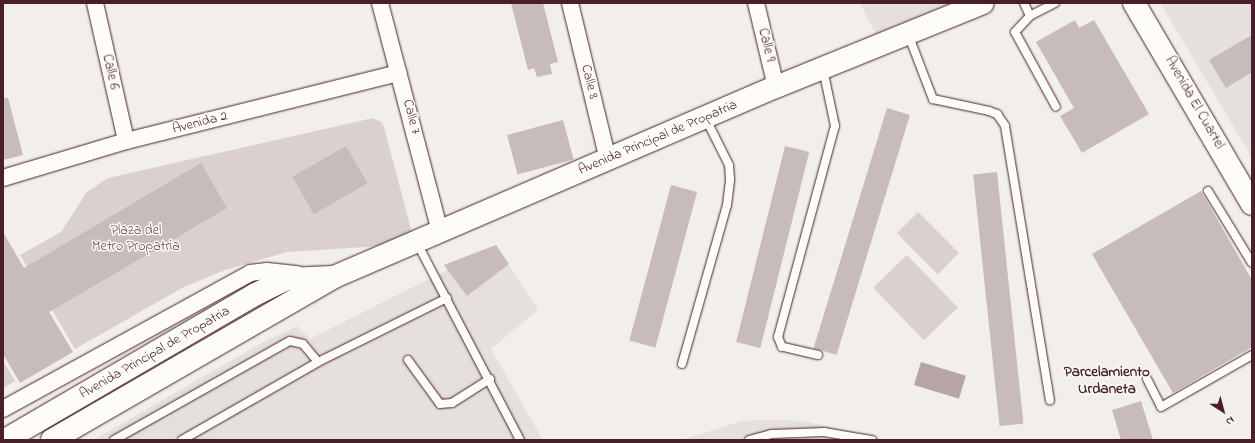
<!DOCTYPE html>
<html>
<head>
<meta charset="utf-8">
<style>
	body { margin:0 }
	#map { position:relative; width:1255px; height:443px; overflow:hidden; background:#f2efeb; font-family:"Indie Flower",sans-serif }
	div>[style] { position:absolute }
	.built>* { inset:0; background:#e5dfdd }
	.green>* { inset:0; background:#d9d0cf; transform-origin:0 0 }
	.water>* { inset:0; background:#b7a5a6; transform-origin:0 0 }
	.building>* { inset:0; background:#c8bbbb; transform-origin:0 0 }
	.roads { filter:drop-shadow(0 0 1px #4a1f2b) drop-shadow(0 0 1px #4a1f2b) }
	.service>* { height:8px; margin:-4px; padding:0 4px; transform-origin:4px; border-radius:4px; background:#fdfcf7 }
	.minor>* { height:16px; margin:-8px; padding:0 8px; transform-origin:8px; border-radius:8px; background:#fdfcf7 }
	.secondary>* { height:22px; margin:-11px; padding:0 11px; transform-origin:11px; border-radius:11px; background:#fdfcf7 }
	span { translate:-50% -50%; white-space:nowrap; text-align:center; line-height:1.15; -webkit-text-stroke:3px #fdfcf7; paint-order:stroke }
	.street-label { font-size:14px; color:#4a1f2b }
	.park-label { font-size:14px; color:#6e4b54 }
	.neighbourhood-label { font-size:15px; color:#4a1f2b; font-weight:700 }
	.frame { position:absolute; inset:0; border:4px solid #4a1f2b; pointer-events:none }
	.north { position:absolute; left:1203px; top:391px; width:40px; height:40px; -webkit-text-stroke:3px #fdfcf7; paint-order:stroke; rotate:144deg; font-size:11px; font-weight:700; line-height:16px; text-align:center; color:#4a1f2b }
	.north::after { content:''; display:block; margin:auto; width:14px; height:18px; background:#4a1f2b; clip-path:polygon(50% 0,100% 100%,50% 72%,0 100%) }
</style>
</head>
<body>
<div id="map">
	<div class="built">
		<div style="clip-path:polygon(860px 3px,957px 3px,876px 35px)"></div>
		<div style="clip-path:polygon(1160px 3px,1252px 3px,1252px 158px,1212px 90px)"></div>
		<div style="clip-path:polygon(496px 245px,538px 310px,491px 349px,543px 440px,93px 440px,267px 340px,297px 326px,310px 339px,447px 270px,444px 265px)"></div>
		<div style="clip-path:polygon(776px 420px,804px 421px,881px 440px,682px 440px,742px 421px)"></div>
	</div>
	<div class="green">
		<div style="clip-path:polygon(373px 118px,381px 122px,384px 127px,413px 237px,382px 246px,287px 252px,225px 270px,182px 288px,75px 349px,20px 255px,61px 232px,87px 192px,108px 178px)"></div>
		<div style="left:918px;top:212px;width:58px;height:30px;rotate:45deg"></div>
		<div style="left:907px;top:255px;width:73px;height:47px;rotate:46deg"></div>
		<div style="clip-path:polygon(3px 361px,15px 381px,3px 388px)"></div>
	</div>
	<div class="water">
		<div style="left:921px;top:362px;width:47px;height:24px;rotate:17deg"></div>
	</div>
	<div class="building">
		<div style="clip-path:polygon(511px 3px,543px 3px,558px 62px,550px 64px,552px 74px,537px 77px,534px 68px,528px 70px)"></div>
		<div style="clip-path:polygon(1075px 20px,1079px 28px,1094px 20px,1149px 114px,1082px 153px,1060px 116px,1074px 108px,1036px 42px)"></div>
		<div style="clip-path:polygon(1252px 35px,1252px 72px,1226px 88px,1209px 60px)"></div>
		<div style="clip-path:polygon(3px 98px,8px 98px,23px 155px,3px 160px)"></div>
		<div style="left:887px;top:108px;width:24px;height:251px;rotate:17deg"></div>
		<div style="left:563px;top:120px;width:41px;height:58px;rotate:75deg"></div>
		<div style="left:346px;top:146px;width:43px;height:62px;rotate:60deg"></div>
		<div style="left:785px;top:146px;width:25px;height:202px;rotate:14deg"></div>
		<div style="clip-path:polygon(201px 163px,227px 208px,49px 312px,73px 352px,20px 383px,3px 354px,3px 232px,24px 268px)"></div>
		<div style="left:997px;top:172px;width:253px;height:24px;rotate:84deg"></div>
		<div style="left:671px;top:185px;width:27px;height:161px;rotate:15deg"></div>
		<div style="clip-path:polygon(1201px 191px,1252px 280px,1252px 347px,1173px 393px,1092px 254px)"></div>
		<div style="clip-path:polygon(496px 245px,509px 264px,467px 296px,444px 265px)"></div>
		<div style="clip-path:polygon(1141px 401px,1153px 440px,1121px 440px,1112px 410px)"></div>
	</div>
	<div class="roads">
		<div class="service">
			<div style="left:1024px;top:3px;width:14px;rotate:65deg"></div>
			<div style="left:1055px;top:3px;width:28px;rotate:153deg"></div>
			<div style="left:1030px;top:16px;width:22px;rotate:133deg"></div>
			<div style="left:1015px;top:32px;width:85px;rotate:61.3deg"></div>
			<div style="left:908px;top:34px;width:70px;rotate:69deg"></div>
			<div style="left:933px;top:99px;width:57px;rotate:12.1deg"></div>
			<div style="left:989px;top:111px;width:9px;rotate:21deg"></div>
			<div style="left:997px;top:114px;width:14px;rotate:56deg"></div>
			<div style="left:1005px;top:126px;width:278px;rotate:80.7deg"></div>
			<div style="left:1208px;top:191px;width:84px;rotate:58.6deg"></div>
			<div style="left:417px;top:243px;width:222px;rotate:62.4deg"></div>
			<div style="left:818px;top:355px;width:37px;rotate:-167deg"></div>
			<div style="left:782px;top:347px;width:11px;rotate:-112deg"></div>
			<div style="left:778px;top:337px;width:219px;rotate:-74.9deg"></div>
			<div style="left:835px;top:126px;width:58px;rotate:-101.9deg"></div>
			<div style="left:408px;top:360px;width:54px;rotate:54deg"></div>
			<div style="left:440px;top:404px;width:12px;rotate:-5deg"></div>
			<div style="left:452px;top:403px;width:45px;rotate:-32.3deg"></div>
			<div style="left:682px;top:364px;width:165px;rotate:-74.2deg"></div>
			<div style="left:727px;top:205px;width:26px;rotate:-83deg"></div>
			<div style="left:730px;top:179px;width:14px;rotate:-94deg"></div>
			<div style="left:729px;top:165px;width:51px;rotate:-116.6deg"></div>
			<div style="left:1147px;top:379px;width:31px;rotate:63deg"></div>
			<div style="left:1161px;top:407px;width:105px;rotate:-29.7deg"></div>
			<div style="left:114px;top:440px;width:202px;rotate:-29.4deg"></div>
			<div style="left:290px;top:341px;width:13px;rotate:13deg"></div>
			<div style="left:303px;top:344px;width:23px;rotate:50deg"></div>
			<div style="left:182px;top:440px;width:157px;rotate:-29.8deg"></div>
			<div style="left:318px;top:362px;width:144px;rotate:-26.4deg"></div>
			<div style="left:749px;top:440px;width:24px;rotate:-15deg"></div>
			<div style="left:772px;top:434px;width:52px;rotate:-2.2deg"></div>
			<div style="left:824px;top:432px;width:49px;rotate:9.5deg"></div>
		</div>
		<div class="minor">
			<div style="left:95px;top:3px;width:141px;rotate:77.3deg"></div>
			<div style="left:380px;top:3px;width:236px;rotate:75.3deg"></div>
			<div style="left:570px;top:3px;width:162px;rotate:76.4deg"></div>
			<div style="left:756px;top:3px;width:86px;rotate:76.6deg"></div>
			<div style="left:3px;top:178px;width:128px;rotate:-16.7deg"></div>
			<div style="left:126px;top:141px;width:281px;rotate:-14deg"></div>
			<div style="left:3px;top:409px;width:282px;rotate:-28.8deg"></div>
			<div style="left:250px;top:273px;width:17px;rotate:-7deg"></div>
			<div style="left:267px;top:271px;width:31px;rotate:6deg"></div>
		</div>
		<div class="secondary">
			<div style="left:1134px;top:3px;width:233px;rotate:59.6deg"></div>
			<div style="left:5px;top:440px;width:290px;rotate:-30.2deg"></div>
			<div style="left:256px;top:294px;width:34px;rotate:-26deg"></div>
			<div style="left:287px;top:279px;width:46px;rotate:-2.5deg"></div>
			<div style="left:52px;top:440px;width:326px;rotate:-30deg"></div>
			<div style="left:334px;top:277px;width:481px;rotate:-23.3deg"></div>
			<div style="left:776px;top:87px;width:223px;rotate:-22.1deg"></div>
		</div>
	</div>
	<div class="street-label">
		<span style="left:766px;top:45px;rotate:76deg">Calle 9</span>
		<span style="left:110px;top:72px;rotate:77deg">Calle 6</span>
		<span style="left:589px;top:82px;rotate:76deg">Calle 8</span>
		<span style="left:1194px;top:103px;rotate:60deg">Avenida El Cuartel</span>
		<span style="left:411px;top:117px;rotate:76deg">Calle 7</span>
		<span style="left:200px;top:123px;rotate:-14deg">Avenida 2</span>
		<span style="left:658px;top:138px;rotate:-23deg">Avenida Principal de Propatria</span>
		<span style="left:155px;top:353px;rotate:-30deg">Avenida Principal de Propatria</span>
	</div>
	<div class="park-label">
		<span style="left:136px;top:239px">Plaza del<br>Metro Propatria</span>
	</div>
	<div class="neighbourhood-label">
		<span style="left:1107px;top:381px">Parcelamiento<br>Urdaneta</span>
	</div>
	<div class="frame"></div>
	<div class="north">N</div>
</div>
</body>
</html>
